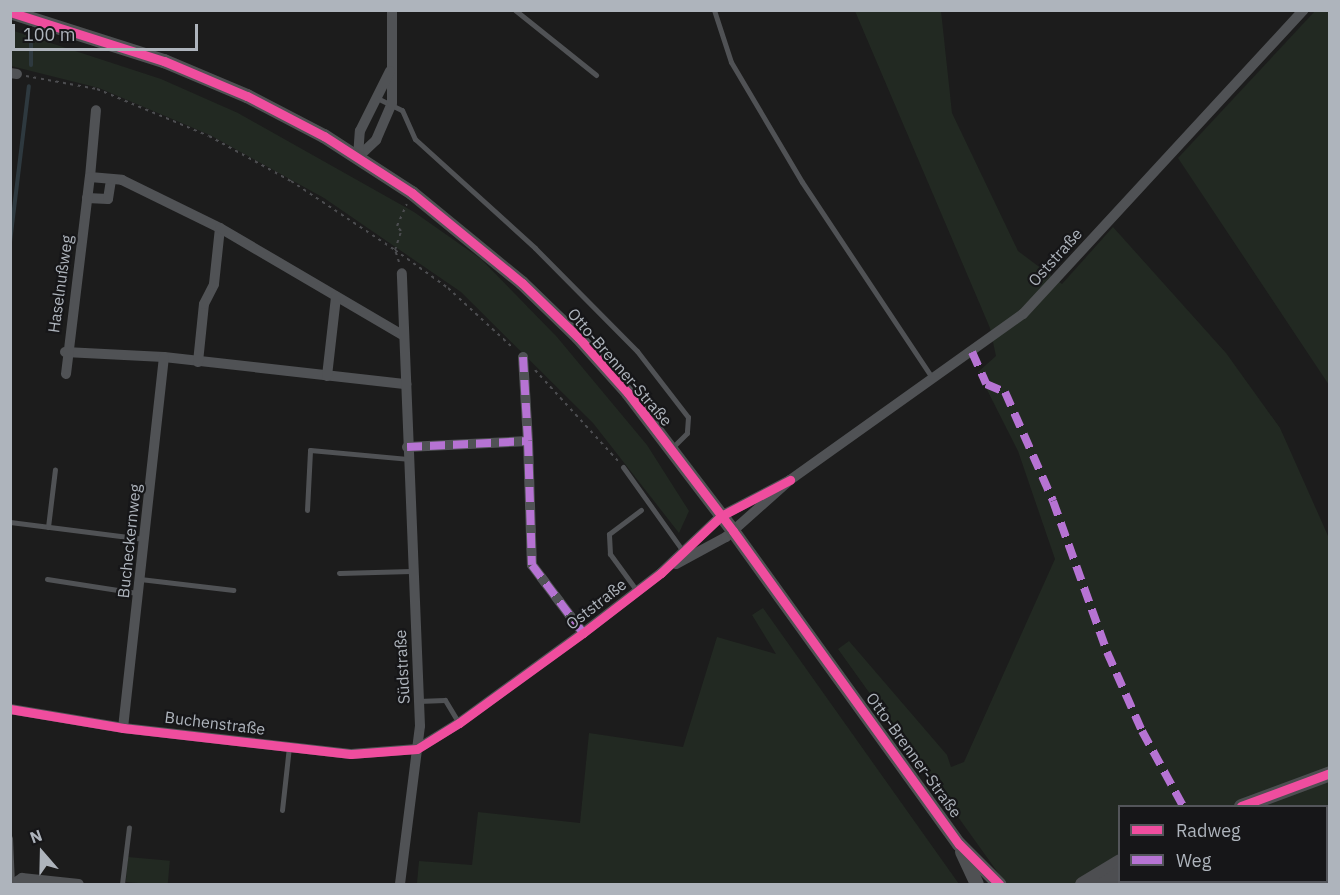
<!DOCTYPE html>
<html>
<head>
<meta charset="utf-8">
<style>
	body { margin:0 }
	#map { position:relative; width:1340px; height:895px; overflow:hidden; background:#1c1c1c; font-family:"IBM Plex Sans",sans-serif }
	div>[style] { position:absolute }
	.green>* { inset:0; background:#222922; transform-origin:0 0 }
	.stream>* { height:4px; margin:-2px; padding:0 2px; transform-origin:2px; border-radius:2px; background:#2e393f }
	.path>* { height:2px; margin-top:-1px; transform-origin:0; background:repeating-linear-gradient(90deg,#4c4d50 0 3px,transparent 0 7.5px) }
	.lane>* { height:5px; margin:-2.5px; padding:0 2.5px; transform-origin:2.5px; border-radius:2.5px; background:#505255 }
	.street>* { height:10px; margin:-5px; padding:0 5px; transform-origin:5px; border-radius:5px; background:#505255 }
	.secondary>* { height:14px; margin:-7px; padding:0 7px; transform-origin:7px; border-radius:7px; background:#4f5153 }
	.primary>* { height:15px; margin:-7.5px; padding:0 7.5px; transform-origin:7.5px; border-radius:7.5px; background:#4d4e51 }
	.quiet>* { height:8px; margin-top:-4px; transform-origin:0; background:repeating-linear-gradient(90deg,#b673d3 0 15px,transparent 0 23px) }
	.cycleway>* { height:9px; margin:-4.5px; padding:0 4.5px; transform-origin:4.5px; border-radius:4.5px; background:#ef4d9e }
	span { translate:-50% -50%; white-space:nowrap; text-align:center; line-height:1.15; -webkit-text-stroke:4.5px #161618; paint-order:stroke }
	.street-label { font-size:16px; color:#aeb4bc }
	.frame { position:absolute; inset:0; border:12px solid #aeb4bc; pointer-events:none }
	.legend { position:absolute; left:1118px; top:805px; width:210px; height:78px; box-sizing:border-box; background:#161618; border:2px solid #53555a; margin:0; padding:8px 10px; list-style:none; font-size:18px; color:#aeb4bc }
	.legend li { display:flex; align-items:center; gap:12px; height:30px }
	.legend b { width:30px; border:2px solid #53555a }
	.north { position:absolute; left:12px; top:823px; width:60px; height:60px; -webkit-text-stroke:4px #161618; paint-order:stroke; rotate:340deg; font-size:16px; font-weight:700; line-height:24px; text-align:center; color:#aeb4bc }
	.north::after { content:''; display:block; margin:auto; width:21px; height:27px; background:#aeb4bc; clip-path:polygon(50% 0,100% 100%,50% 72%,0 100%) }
	.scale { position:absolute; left:12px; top:24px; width:186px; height:27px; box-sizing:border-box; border:3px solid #aeb4bc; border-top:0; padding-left:8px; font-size:18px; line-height:21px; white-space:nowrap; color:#aeb4bc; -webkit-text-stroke:4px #161618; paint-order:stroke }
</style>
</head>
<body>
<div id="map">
	<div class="green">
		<div style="clip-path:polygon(855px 11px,941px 11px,952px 113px,1018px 251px,1062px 284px,1113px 227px,1226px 353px,1280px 428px,1329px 538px,1329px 847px,1327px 850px,1326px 806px,1120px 806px,1120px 882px,1309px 882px,1309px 884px,1006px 884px,838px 649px,849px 641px,947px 755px,951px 767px,964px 762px,1055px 559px,1018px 451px,978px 372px,996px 356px,990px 328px)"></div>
		<div style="clip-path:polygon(1315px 11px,1330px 11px,1329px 385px,1178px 158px)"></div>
		<div style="clip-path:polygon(11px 30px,161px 79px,238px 113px,414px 212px,481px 259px,557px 337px,647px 445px,689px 511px,679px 533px,593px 423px,461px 292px,324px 198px,210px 135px,99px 88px,11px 66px)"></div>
		<div style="clip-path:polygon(763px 608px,959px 884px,417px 883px,419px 861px,472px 865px,478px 812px,580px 823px,589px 733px,683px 747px,717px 637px,776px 654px,752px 615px)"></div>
		<div style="left:128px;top:857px;width:42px;height:25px;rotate:5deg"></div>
	</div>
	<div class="stream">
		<div style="left:31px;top:65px;width:21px;rotate:-90deg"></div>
		<div style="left:10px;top:242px;width:157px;rotate:-83.1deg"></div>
	</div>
	<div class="path">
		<div style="left:26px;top:76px;width:72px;rotate:10.4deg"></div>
		<div style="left:97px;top:89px;width:121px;rotate:22.8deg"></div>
		<div style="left:209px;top:136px;width:94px;rotate:28.8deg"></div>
		<div style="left:291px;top:181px;width:125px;rotate:33.6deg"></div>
		<div style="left:395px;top:250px;width:20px;rotate:-72deg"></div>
		<div style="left:401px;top:231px;width:6px;rotate:-129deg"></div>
		<div style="left:397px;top:226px;width:24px;rotate:-66deg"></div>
		<div style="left:399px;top:262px;width:13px;rotate:-108deg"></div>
		<div style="left:395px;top:250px;width:65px;rotate:35.6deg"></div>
		<div style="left:448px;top:288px;width:90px;rotate:42.7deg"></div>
		<div style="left:535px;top:370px;width:123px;rotate:47.6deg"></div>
	</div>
	<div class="lane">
		<div style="left:515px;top:10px;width:104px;rotate:38.7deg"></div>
		<div style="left:714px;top:10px;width:55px;rotate:71.9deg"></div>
		<div style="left:731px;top:62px;width:139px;rotate:59.4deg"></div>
		<div style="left:802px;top:182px;width:235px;rotate:56.4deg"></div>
		<div style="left:379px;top:99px;width:25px;rotate:26deg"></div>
		<div style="left:402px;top:110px;width:32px;rotate:66deg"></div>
		<div style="left:415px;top:139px;width:162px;rotate:42.2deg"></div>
		<div style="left:535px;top:248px;width:145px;rotate:45.3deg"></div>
		<div style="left:637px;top:351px;width:83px;rotate:52.3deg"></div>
		<div style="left:688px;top:417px;width:16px;rotate:94deg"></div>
		<div style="left:687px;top:433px;width:21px;rotate:135deg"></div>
		<div style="left:623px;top:467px;width:103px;rotate:54.5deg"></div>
		<div style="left:307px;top:510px;width:60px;rotate:-87.1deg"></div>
		<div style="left:310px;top:450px;width:98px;rotate:5.2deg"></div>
		<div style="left:10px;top:522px;width:135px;rotate:7.2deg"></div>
		<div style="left:48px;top:527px;width:58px;rotate:-83.1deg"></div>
		<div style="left:339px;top:573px;width:72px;rotate:-1.6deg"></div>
		<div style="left:47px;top:579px;width:91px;rotate:8.8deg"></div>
		<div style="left:140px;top:579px;width:94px;rotate:6.7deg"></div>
		<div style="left:637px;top:591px;width:46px;rotate:-126.1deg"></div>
		<div style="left:610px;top:554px;width:20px;rotate:-93deg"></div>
		<div style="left:609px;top:534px;width:40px;rotate:-37deg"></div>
		<div style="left:418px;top:701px;width:27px;rotate:-2deg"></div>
		<div style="left:445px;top:700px;width:27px;rotate:59deg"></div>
		<div style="left:282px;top:810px;width:63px;rotate:-83.7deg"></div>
		<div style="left:10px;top:838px;width:45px;rotate:87.5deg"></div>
		<div style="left:122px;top:884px;width:57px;rotate:-83deg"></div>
	</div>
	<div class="street">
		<div style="left:10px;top:73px;width:7px;rotate:8deg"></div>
		<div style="left:358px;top:157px;width:25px;rotate:-43deg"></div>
		<div style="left:376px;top:140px;width:40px;rotate:-66.6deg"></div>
		<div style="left:392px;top:103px;width:93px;rotate:-90deg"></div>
		<div style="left:358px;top:157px;width:26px;rotate:-86deg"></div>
		<div style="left:360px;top:131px;width:67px;rotate:-63.4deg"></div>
		<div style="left:90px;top:177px;width:67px;rotate:-84.9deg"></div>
		<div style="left:87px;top:198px;width:21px;rotate:3deg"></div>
		<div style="left:108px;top:199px;width:20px;rotate:-81deg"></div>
		<div style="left:65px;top:352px;width:99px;rotate:2.9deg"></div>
		<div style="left:164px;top:357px;width:244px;rotate:6.4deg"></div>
		<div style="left:523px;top:357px;width:84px;rotate:86.6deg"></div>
		<div style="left:198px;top:362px;width:58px;rotate:-84.1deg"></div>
		<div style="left:204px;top:304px;width:22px;rotate:-63deg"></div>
		<div style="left:214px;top:284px;width:56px;rotate:-83.9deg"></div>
		<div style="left:66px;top:374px;width:198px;rotate:-83.1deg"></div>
		<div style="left:90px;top:177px;width:32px;rotate:5deg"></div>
		<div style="left:122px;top:180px;width:109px;rotate:26.1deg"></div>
		<div style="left:220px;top:228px;width:213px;rotate:30.4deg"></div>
		<div style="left:327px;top:376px;width:80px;rotate:-83.5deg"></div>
		<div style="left:407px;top:447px;width:121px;rotate:-2.8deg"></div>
		<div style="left:528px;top:441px;width:124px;rotate:88.2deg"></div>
		<div style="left:532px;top:565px;width:85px;rotate:53.1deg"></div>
		<div style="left:676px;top:564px;width:57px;rotate:-28.4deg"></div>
		<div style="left:726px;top:537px;width:86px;rotate:-41.7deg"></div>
		<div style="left:790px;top:480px;width:286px;rotate:-35.5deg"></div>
		<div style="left:1023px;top:314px;width:414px;rotate:-47.3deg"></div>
		<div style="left:10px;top:709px;width:115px;rotate:9.5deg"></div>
		<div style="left:123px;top:728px;width:229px;rotate:6.5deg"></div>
		<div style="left:351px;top:754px;width:66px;rotate:-4.3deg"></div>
		<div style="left:417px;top:749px;width:49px;rotate:-31.8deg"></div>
		<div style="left:459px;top:723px;width:153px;rotate:-36deg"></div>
		<div style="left:583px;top:633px;width:98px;rotate:-37.6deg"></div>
		<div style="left:661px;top:573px;width:83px;rotate:-43.5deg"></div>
		<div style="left:721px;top:516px;width:78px;rotate:-27.6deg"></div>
		<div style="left:123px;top:728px;width:373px;rotate:-83.7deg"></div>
		<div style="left:13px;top:884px;width:11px;rotate:-34deg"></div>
		<div style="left:22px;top:878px;width:57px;rotate:6deg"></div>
		<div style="left:400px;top:884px;width:159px;rotate:-82.8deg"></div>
		<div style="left:420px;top:726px;width:453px;rotate:-92.3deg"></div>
	</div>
	<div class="secondary">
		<div style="left:10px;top:12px;width:162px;rotate:17.7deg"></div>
		<div style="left:164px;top:61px;width:90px;rotate:22.9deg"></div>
		<div style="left:247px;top:96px;width:87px;rotate:27.5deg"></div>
		<div style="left:324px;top:136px;width:105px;rotate:32.9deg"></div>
		<div style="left:412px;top:193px;width:142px;rotate:39.3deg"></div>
		<div style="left:522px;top:283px;width:78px;rotate:44deg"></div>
		<div style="left:578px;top:337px;width:75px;rotate:48.2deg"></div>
		<div style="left:628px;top:393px;width:173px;rotate:52.7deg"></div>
		<div style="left:733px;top:531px;width:386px;rotate:54.2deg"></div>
		<div style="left:959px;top:844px;width:57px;rotate:45deg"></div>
		<div style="left:962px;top:852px;width:35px;rotate:65deg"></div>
	</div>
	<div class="primary">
		<div style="left:1241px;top:806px;width:95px;rotate:-20.3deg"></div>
		<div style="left:1082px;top:884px;width:44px;rotate:-31.2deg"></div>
		<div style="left:1103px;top:884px;width:20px;rotate:-33deg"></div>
	</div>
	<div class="quiet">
		<div style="left:972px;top:352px;width:35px;rotate:66deg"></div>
		<div style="left:986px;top:384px;width:21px;rotate:23deg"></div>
		<div style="left:1005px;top:392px;width:119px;rotate:66.2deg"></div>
		<div style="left:1053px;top:501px;width:160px;rotate:70.3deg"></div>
		<div style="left:1107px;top:652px;width:86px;rotate:66.1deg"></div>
		<div style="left:1142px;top:731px;width:85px;rotate:61.3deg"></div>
		<div style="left:523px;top:357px;width:84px;rotate:86.6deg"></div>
		<div style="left:407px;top:447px;width:121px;rotate:-2.8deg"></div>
		<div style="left:528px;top:441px;width:124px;rotate:88.2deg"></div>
		<div style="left:532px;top:565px;width:85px;rotate:53.1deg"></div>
		<div style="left:1221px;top:882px;width:2px;rotate:63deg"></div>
	</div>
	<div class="cycleway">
		<div style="left:10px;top:12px;width:162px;rotate:17.7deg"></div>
		<div style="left:164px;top:61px;width:90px;rotate:22.9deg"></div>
		<div style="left:247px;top:96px;width:87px;rotate:27.5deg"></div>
		<div style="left:324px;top:136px;width:105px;rotate:32.9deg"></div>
		<div style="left:412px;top:193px;width:142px;rotate:39.3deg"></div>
		<div style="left:522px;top:283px;width:78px;rotate:44deg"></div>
		<div style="left:578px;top:337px;width:75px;rotate:48.2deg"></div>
		<div style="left:628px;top:393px;width:173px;rotate:52.7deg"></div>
		<div style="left:733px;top:531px;width:386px;rotate:54.2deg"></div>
		<div style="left:959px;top:844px;width:57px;rotate:45deg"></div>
		<div style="left:10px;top:709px;width:115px;rotate:9.5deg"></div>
		<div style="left:123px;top:728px;width:229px;rotate:6.5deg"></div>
		<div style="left:351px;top:754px;width:66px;rotate:-4.3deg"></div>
		<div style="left:417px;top:749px;width:49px;rotate:-31.8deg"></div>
		<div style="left:459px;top:723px;width:153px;rotate:-36deg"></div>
		<div style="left:583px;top:633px;width:98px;rotate:-37.6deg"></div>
		<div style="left:661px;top:573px;width:83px;rotate:-43.5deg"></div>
		<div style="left:721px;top:516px;width:78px;rotate:-27.6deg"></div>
		<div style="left:1241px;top:806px;width:95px;rotate:-20.3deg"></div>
	</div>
	<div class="street-label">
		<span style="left:1055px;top:257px;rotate:-48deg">Oststraße</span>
		<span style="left:60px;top:284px;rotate:-82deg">Haselnußweg</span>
		<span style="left:620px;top:367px;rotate:49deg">Otto-Brenner-Straße</span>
		<span style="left:129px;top:541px;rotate:-84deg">Bucheckernweg</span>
		<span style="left:596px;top:604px;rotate:-38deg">Oststraße</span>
		<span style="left:402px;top:667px;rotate:-93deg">Südstraße</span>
		<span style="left:215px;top:723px;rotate:7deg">Buchenstraße</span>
		<span style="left:914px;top:755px;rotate:54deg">Otto-Brenner-Straße</span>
	</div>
	<div class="frame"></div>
	<ul class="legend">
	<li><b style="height:8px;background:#ef4d9e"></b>Radweg</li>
	<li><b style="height:8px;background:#b673d3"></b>Weg</li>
	</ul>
	<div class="north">N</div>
	<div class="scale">100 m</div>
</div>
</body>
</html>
